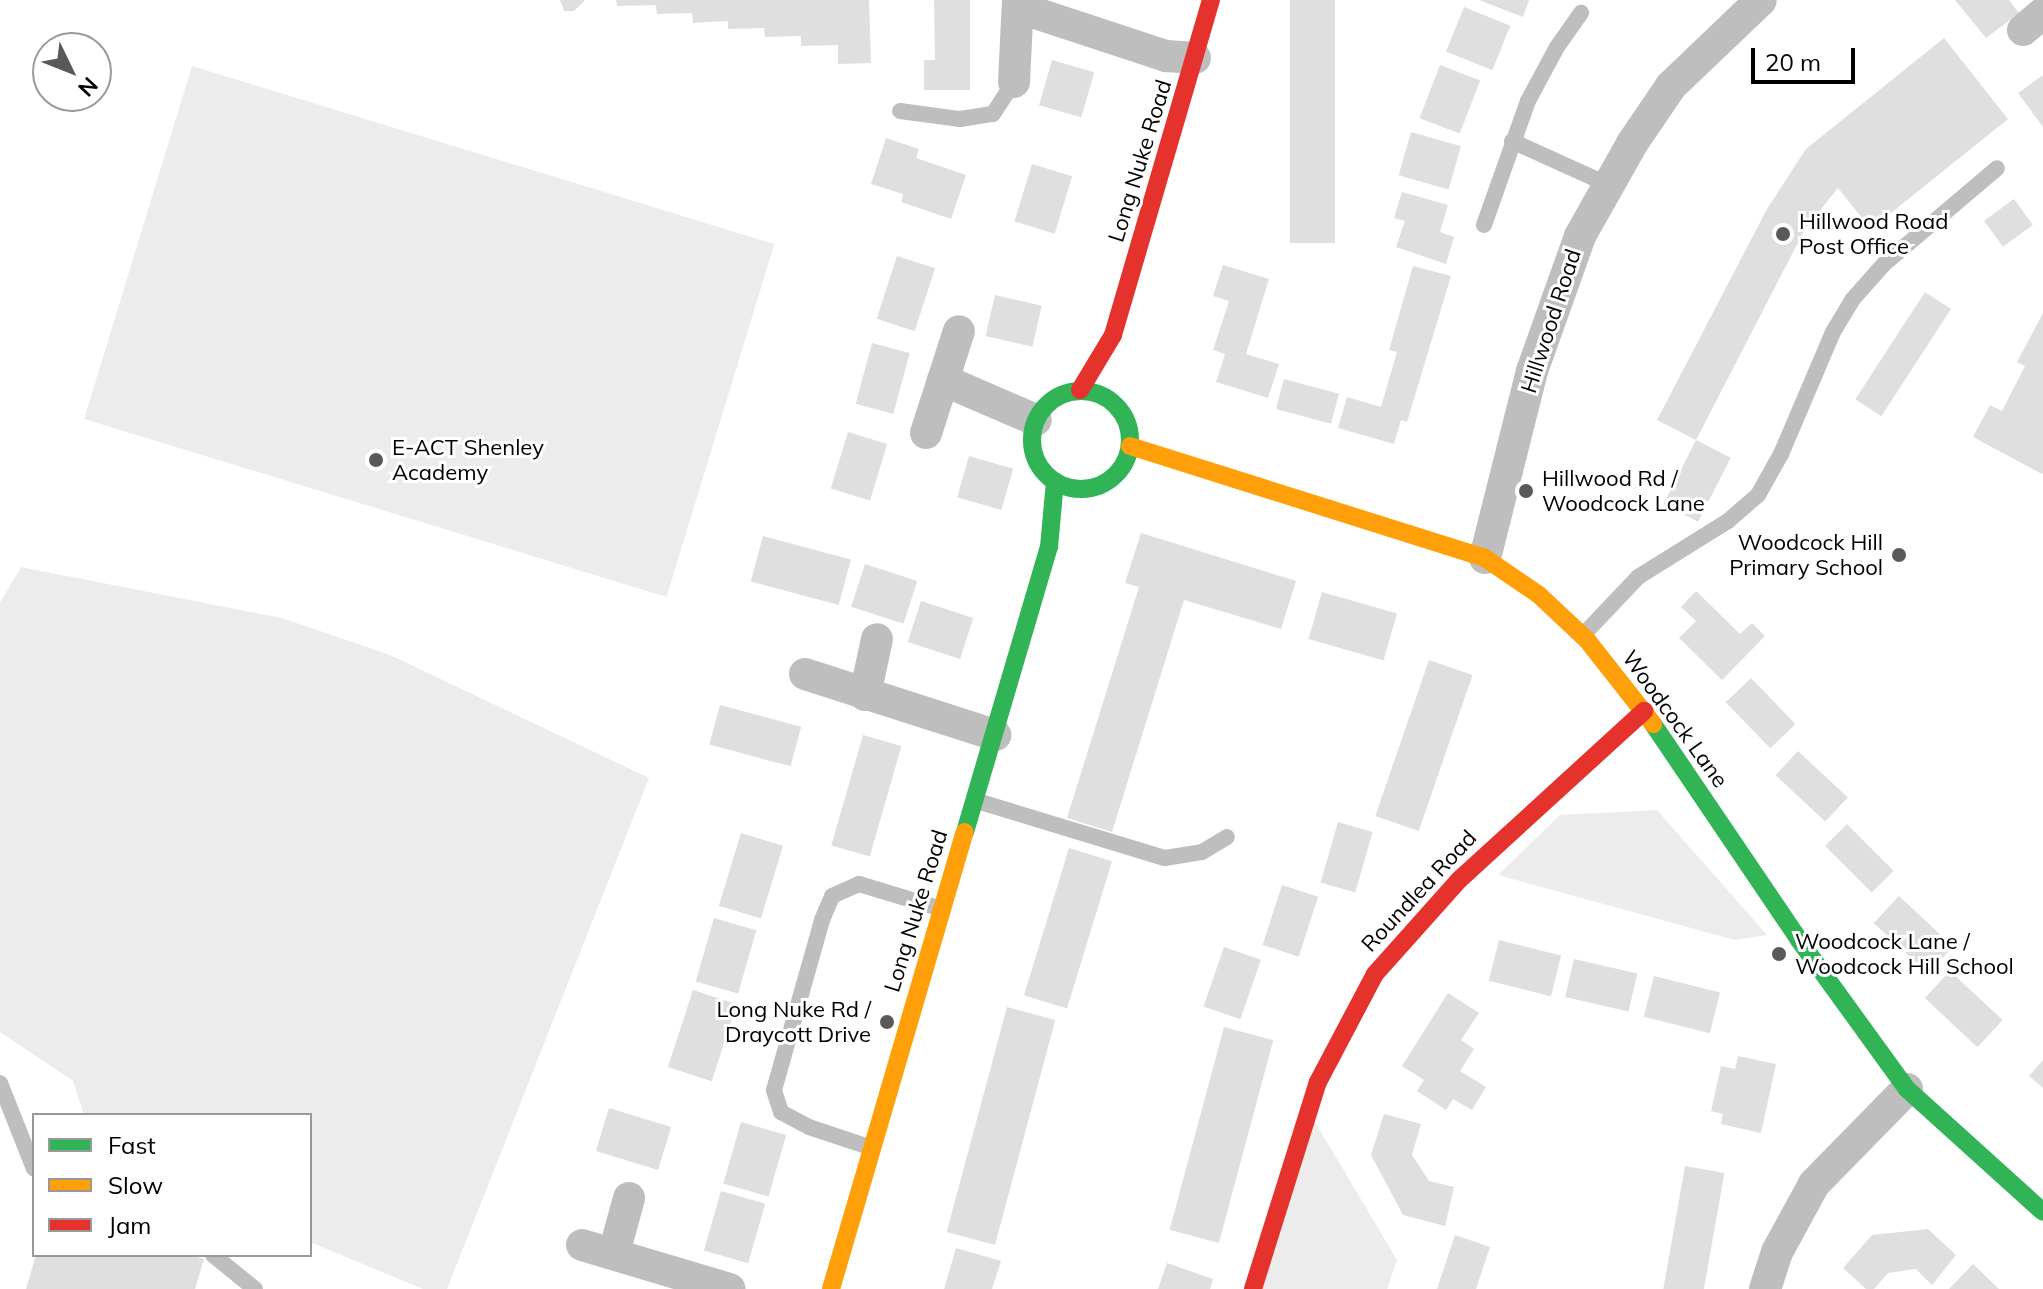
<!DOCTYPE html>
<html>
<head>
<meta charset="utf-8">
<style>
	body { margin:0 }
	#map { position:relative; width:2043px; height:1289px; overflow:hidden; background:#fff; font-family:Mulish,sans-serif }
	div>[style] { position:absolute }
	.green>* { inset:0; background:#ececec; transform-origin:0 0 }
	.building>* { inset:0; background:#dfdfdf; transform-origin:0 0 }
	.lane>* { height:16px; margin:-8px; padding:0 8px; transform-origin:8px; border-radius:8px; background:#bebebe }
	.street>* { height:32px; margin:-16px; padding:0 16px; transform-origin:16px; border-radius:16px; background:#bebebe }
	.fast>* { height:18px; margin:-9px; padding:0 9px; transform-origin:9px; border-radius:9px; background:#30b455 }
	.fast>.ring { margin:-9px; padding:0; box-sizing:content-box; background:none; border:18px solid #30b455; border-radius:50% }
	.slow>* { height:18px; margin:-9px; padding:0 9px; transform-origin:9px; border-radius:9px; background:#ff9f0a }
	.jam>* { height:18px; margin:-9px; padding:0 9px; transform-origin:9px; border-radius:9px; background:#e5322d }
	.dots>* { width:22px; height:22px; translate:-50% -50%; box-sizing:border-box; border:4px solid #fff; border-radius:50% }
	span { translate:-50% -50%; white-space:nowrap; text-align:center; line-height:1.15; -webkit-text-stroke:6px #fff; paint-order:stroke }
	.street-label { font-size:22px; color:#000 }
	.poi-label { font-size:22px; color:#000 }
	.left { translate:0 -50%; text-align:left }
	.right { translate:-100% -50%; text-align:right }
	.legend { position:absolute; left:32px; top:1113px; width:280px; height:144px; box-sizing:border-box; background:#fff; border:2px solid #999; margin:0; padding:10px 14px; list-style:none; font-size:24px; color:#000 }
	.legend li { display:flex; align-items:center; gap:16px; height:40px }
	.legend b { width:40px; border:2px solid #999 }
	.north { position:absolute; left:32px; top:32px; width:80px; height:80px; box-sizing:border-box; background:#fff; border:2px solid #999; border-radius:50%; rotate:133deg; font-size:22px; font-weight:700; line-height:32px; text-align:center; color:#000 }
	.north::after { content:''; display:block; margin:auto; width:28px; height:36px; background:#595959; clip-path:polygon(50% 0,100% 100%,50% 72%,0 100%) }
	.scale { position:absolute; left:1751px; top:48px; width:104px; height:36px; box-sizing:border-box; border:4px solid #000; border-top:0; padding-left:10px; font-size:24px; line-height:28px; white-space:nowrap; color:#000; -webkit-text-stroke:6px #fff; paint-order:stroke }
</style>
</head>
<body>
<div id="map">
	<div class="green">
		<div style="left:192px;top:66px;width:609px;height:369px;rotate:17deg"></div>
		<div style="clip-path:polygon(21px 567px,282px 618px,390px 655px,649px 778px,447px 1289px,423px 1289px,310px 1242px,310px 1115px,84px 1115px,73px 1081px,0 1032px,0 603px)"></div>
		<div style="clip-path:polygon(1657px 810px,1767px 935px,1735px 940px,1498px 875px,1560px 815px)"></div>
		<div style="clip-path:polygon(1309px 1112px,1397px 1260px,1387px 1289px,1253px 1289px)"></div>
	</div>
	<div class="building">
		<div style="clip-path:polygon(560px 0,585px 0,574px 11px,564px 11px)"></div>
		<div style="clip-path:polygon(616px 0,869px 0,871px 63px,838px 64px,838px 45px,801px 46px,801px 36px,765px 37px,764px 28px,728px 29px,728px 21px,693px 23px,692px 13px,657px 14px,656px 5px,617px 6px)"></div>
		<div style="clip-path:polygon(934px 0,970px 0,970px 90px,924px 90px,924px 60px,935px 60px)"></div>
		<div style="left:1290px;top:0;width:45px;height:243px"></div>
		<div style="clip-path:polygon(1479px 0,1529px 0,1523px 17px)"></div>
		<div style="clip-path:polygon(1955px 0,2009px 0,2019px 13px,1986px 38px)"></div>
		<div style="left:1464px;top:7px;width:50px;height:48px;rotate:22deg"></div>
		<div style="clip-path:polygon(1944px 38px,2008px 119px,1871px 229px,1838px 188px,1805px 229px,1696px 440px,1657px 420px,1767px 209px,1806px 149px)"></div>
		<div style="left:1052px;top:60px;width:44px;height:47px;rotate:16deg"></div>
		<div style="left:1440px;top:65px;width:43px;height:57px;rotate:21deg"></div>
		<div style="clip-path:polygon(2043px 75px,2043px 127px,2018px 93px)"></div>
		<div style="left:1411px;top:132px;width:52px;height:45px;rotate:16deg"></div>
		<div style="clip-path:polygon(886px 138px,919px 149px,916px 158px,966px 175px,951px 219px,901px 202px,903px 194px,871px 184px)"></div>
		<div style="left:1032px;top:164px;width:42px;height:60px;rotate:17deg"></div>
		<div style="clip-path:polygon(1402px 192px,1448px 205px,1440px 232px,1454px 237px,1446px 264px,1396px 247px,1405px 221px,1394px 218px)"></div>
		<div style="left:2014px;top:199px;width:32px;height:37px;rotate:54deg"></div>
		<div style="left:897px;top:256px;width:40px;height:66px;rotate:18deg"></div>
		<div style="clip-path:polygon(1223px 265px,1269px 279px,1246px 354px,1279px 364px,1268px 398px,1216px 382px,1225px 354px,1213px 350px,1229px 301px,1213px 296px)"></div>
		<div style="clip-path:polygon(1413px 266px,1451px 276px,1407px 422px,1401px 420px,1394px 444px,1338px 428px,1347px 397px,1381px 407px,1397px 352px,1389px 350px)"></div>
		<div style="left:1925px;top:292px;width:31px;height:128px;rotate:33deg"></div>
		<div style="left:995px;top:295px;width:48px;height:42px;rotate:13deg"></div>
		<div style="clip-path:polygon(2043px 313px,2043px 473px,2042px 474px,1973px 437px,1990px 405px,2002px 411px,2025px 366px,2017px 362px)"></div>
		<div style="left:872px;top:343px;width:39px;height:63px;rotate:15deg"></div>
		<div style="left:1284px;top:379px;width:57px;height:31px;rotate:15deg"></div>
		<div style="left:848px;top:432px;width:41px;height:59px;rotate:17deg"></div>
		<div style="left:1696px;top:440px;width:39px;height:72px;rotate:27deg"></div>
		<div style="left:969px;top:456px;width:46px;height:43px;rotate:16deg"></div>
		<div style="clip-path:polygon(1141px 533px,1296px 581px,1281px 629px,1184px 600px,1112px 832px,1067px 818px,1139px 587px,1125px 583px)"></div>
		<div style="left:763px;top:536px;width:91px;height:47px;rotate:15deg"></div>
		<div style="left:865px;top:564px;width:55px;height:45px;rotate:18deg"></div>
		<div style="clip-path:polygon(1696px 591px,1740px 634px,1752px 623px,1765px 636px,1722px 680px,1679px 638px,1696px 621px,1681px 607px)"></div>
		<div style="left:1322px;top:592px;width:78px;height:49px;rotate:16deg"></div>
		<div style="left:921px;top:601px;width:55px;height:43px;rotate:18deg"></div>
		<div style="left:1429px;top:660px;width:46px;height:165px;rotate:19deg"></div>
		<div style="left:1751px;top:678px;width:64px;height:35px;rotate:46deg"></div>
		<div style="left:720px;top:705px;width:84px;height:41px;rotate:15deg"></div>
		<div style="left:863px;top:735px;width:40px;height:115px;rotate:16deg"></div>
		<div style="left:1798px;top:751px;width:68px;height:33px;rotate:43deg"></div>
		<div style="left:1338px;top:822px;width:36px;height:63px;rotate:16deg"></div>
		<div style="left:1847px;top:824px;width:66px;height:31px;rotate:45deg"></div>
		<div style="left:741px;top:833px;width:44px;height:76px;rotate:17deg"></div>
		<div style="left:1069px;top:848px;width:45px;height:154px;rotate:17deg"></div>
		<div style="left:1282px;top:885px;width:38px;height:63px;rotate:18deg"></div>
		<div style="left:1899px;top:896px;width:74px;height:37px;rotate:43deg"></div>
		<div style="left:714px;top:918px;width:44px;height:66px;rotate:16deg"></div>
		<div style="left:1499px;top:940px;width:64px;height:42px;rotate:14deg"></div>
		<div style="left:1224px;top:947px;width:39px;height:63px;rotate:19deg"></div>
		<div style="left:1574px;top:959px;width:65px;height:39px;rotate:13deg"></div>
		<div style="left:1950px;top:971px;width:72px;height:37px;rotate:43deg"></div>
		<div style="left:1654px;top:976px;width:68px;height:42px;rotate:14deg"></div>
		<div style="left:693px;top:990px;width:46px;height:81px;rotate:18deg"></div>
		<div style="clip-path:polygon(1448px 993px,1479px 1013px,1461px 1040px,1474px 1049px,1460px 1071px,1486px 1087px,1472px 1110px,1453px 1099px,1446px 1110px,1417px 1091px,1424px 1080px,1402px 1066px)"></div>
		<div style="left:1007px;top:1007px;width:50px;height:233px;rotate:15deg"></div>
		<div style="left:1224px;top:1027px;width:51px;height:210px;rotate:15deg"></div>
		<div style="clip-path:polygon(1738px 1056px,1776px 1064px,1761px 1133px,1721px 1124px,1723px 1114px,1711px 1111px,1721px 1066px,1735px 1069px)"></div>
		<div style="clip-path:polygon(2043px 1060px,2043px 1088px,2029px 1076px)"></div>
		<div style="left:609px;top:1108px;width:65px;height:45px;rotate:17deg"></div>
		<div style="clip-path:polygon(1384px 1114px,1421px 1124px,1412px 1155px,1429px 1181px,1454px 1187px,1445px 1226px,1403px 1215px,1371px 1155px)"></div>
		<div style="left:741px;top:1122px;width:47px;height:64px;rotate:16deg"></div>
		<div style="left:1685px;top:1166px;width:40px;height:125px;rotate:10deg"></div>
		<div style="left:721px;top:1191px;width:46px;height:62px;rotate:16deg"></div>
		<div style="clip-path:polygon(1928px 1229px,1956px 1255px,1932px 1285px,1916px 1269px,1888px 1273px,1874px 1289px,1866px 1289px,1843px 1268px,1872px 1235px)"></div>
		<div style="clip-path:polygon(1455px 1235px,1490px 1247px,1476px 1289px,1437px 1289px)"></div>
		<div style="clip-path:polygon(956px 1248px,1001px 1261px,992px 1289px,944px 1289px)"></div>
		<div style="clip-path:polygon(36px 1255px,190px 1255px,204px 1259px,195px 1289px,26px 1289px)"></div>
		<div style="clip-path:polygon(1167px 1263px,1213px 1279px,1210px 1289px,1158px 1289px)"></div>
		<div style="clip-path:polygon(1973px 1264px,1999px 1289px,1949px 1289px)"></div>
	</div>
	<div class="lane">
		<div style="left:900px;top:111px;width:61px;rotate:7.6deg"></div>
		<div style="left:960px;top:119px;width:33px;rotate:-9deg"></div>
		<div style="left:993px;top:114px;width:38px;rotate:-57deg"></div>
		<div style="left:1512px;top:141px;width:107px;rotate:24.4deg"></div>
		<div style="left:1484px;top:225px;width:132px;rotate:-70.5deg"></div>
		<div style="left:1528px;top:101px;width:61px;rotate:-61.8deg"></div>
		<div style="left:1557px;top:47px;width:42px;rotate:-54.8deg"></div>
		<div style="left:1584px;top:634px;width:79px;rotate:-46.5deg"></div>
		<div style="left:1638px;top:577px;width:106px;rotate:-31.9deg"></div>
		<div style="left:1728px;top:521px;width:40px;rotate:-41deg"></div>
		<div style="left:1758px;top:495px;width:47px;rotate:-60.7deg"></div>
		<div style="left:1781px;top:454px;width:133px;rotate:-66.9deg"></div>
		<div style="left:1833px;top:332px;width:37px;rotate:-59deg"></div>
		<div style="left:1852px;top:300px;width:48px;rotate:-48.4deg"></div>
		<div style="left:1884px;top:264px;width:148px;rotate:-40.3deg"></div>
		<div style="left:977px;top:801px;width:196px;rotate:16.9deg"></div>
		<div style="left:1165px;top:858px;width:37px;rotate:-9deg"></div>
		<div style="left:1202px;top:852px;width:29px;rotate:-31deg"></div>
		<div style="left:0;top:1083px;width:92px;rotate:68.4deg"></div>
		<div style="left:869px;top:1147px;width:63px;rotate:-161.6deg"></div>
		<div style="left:809px;top:1127px;width:32px;rotate:-152deg"></div>
		<div style="left:781px;top:1112px;width:23px;rotate:-108deg"></div>
		<div style="left:774px;top:1090px;width:177px;rotate:-74.2deg"></div>
		<div style="left:822px;top:920px;width:26px;rotate:-67deg"></div>
		<div style="left:832px;top:896px;width:30px;rotate:-24deg"></div>
		<div style="left:859px;top:884px;width:87px;rotate:16.8deg"></div>
		<div style="left:213px;top:1255px;width:54px;rotate:39deg"></div>
	</div>
	<div class="street">
		<div style="left:1020px;top:8px;width:154px;rotate:18.2deg"></div>
		<div style="left:1166px;top:56px;width:29px;rotate:4deg"></div>
		<div style="left:2023px;top:30px;width:26px;rotate:-40deg"></div>
		<div style="left:1014px;top:82px;width:82px;rotate:-87.2deg"></div>
		<div style="left:943px;top:380px;width:101px;rotate:23.3deg"></div>
		<div style="left:926px;top:433px;width:107px;rotate:-72.1deg"></div>
		<div style="left:1485px;top:558px;width:193px;rotate:-75.9deg"></div>
		<div style="left:1532px;top:371px;width:143px;rotate:-70.4deg"></div>
		<div style="left:1580px;top:236px;width:108px;rotate:-60.6deg"></div>
		<div style="left:1633px;top:142px;width:68px;rotate:-55.8deg"></div>
		<div style="left:1671px;top:86px;width:124px;rotate:-43.7deg"></div>
		<div style="left:805px;top:674px;width:200px;rotate:17.8deg"></div>
		<div style="left:865px;top:695px;width:57px;rotate:-77.9deg"></div>
		<div style="left:582px;top:1245px;width:154px;rotate:16.6deg"></div>
		<div style="left:614px;top:1253px;width:57px;rotate:-74.7deg"></div>
		<div style="left:1765px;top:1289px;width:39px;rotate:-72deg"></div>
		<div style="left:1777px;top:1252px;width:77px;rotate:-61.4deg"></div>
		<div style="left:1814px;top:1184px;width:133px;rotate:-45.6deg"></div>
	</div>
	<div class="fast">
		<div class="ring" style="left:1032px;top:391px;width:80px;height:80px"></div>
		<div style="left:1653px;top:724px;width:261px;rotate:55.9deg"></div>
		<div style="left:1799px;top:940px;width:184px;rotate:54.1deg"></div>
		<div style="left:1907px;top:1089px;width:183px;rotate:42.1deg"></div>
		<div style="left:965px;top:832px;width:297px;rotate:-73.6deg"></div>
		<div style="left:1049px;top:547px;width:66px;rotate:-84.8deg"></div>
	</div>
	<div class="slow">
		<div style="left:1130px;top:446px;width:372px;rotate:17.5deg"></div>
		<div style="left:1485px;top:558px;width:65px;rotate:34.4deg"></div>
		<div style="left:1539px;top:595px;width:66px;rotate:43.2deg"></div>
		<div style="left:1587px;top:640px;width:107px;rotate:51.8deg"></div>
		<div style="left:831px;top:1289px;width:476px;rotate:-73.7deg"></div>
	</div>
	<div class="jam">
		<div style="left:1080px;top:390px;width:64px;rotate:-59deg"></div>
		<div style="left:1113px;top:335px;width:349px;rotate:-73.7deg"></div>
		<div style="left:1253px;top:1289px;width:217px;rotate:-72.6deg"></div>
		<div style="left:1318px;top:1082px;width:122px;rotate:-62.2deg"></div>
		<div style="left:1375px;top:974px;width:126px;rotate:-48.2deg"></div>
		<div style="left:1459px;top:880px;width:251px;rotate:-42.4deg"></div>
	</div>
	<div class="dots">
		<div style="left:1783px;top:234px;background:#595959"></div>
		<div style="left:376px;top:460px;background:#595959"></div>
		<div style="left:1526px;top:491px;background:#595959"></div>
		<div style="left:1899px;top:555px;background:#595959"></div>
		<div style="left:1779px;top:954px;background:#595959"></div>
		<div style="left:887px;top:1022px;background:#595959"></div>
	</div>
	<div class="street-label">
		<span style="left:1140px;top:161px;rotate:-73deg">Long Nuke Road</span>
		<span style="left:1551px;top:321px;rotate:-72deg">Hillwood Road</span>
		<span style="left:1675px;top:719px;rotate:54deg">Woodcock Lane</span>
		<span style="left:1419px;top:891px;rotate:-47deg">Roundlea Road</span>
		<span style="left:916px;top:911px;rotate:-73deg">Long Nuke Road</span>
	</div>
	<div class="poi-label">
		<span class="left" style="left:1799px;top:234px">Hillwood Road<br>Post Office</span>
		<span class="left" style="left:392px;top:460px">E-ACT Shenley<br>Academy</span>
		<span class="left" style="left:1542px;top:491px">Hillwood Rd /<br>Woodcock Lane</span>
		<span class="right" style="left:1883px;top:555px">Woodcock Hill<br>Primary School</span>
		<span class="left" style="left:1795px;top:954px">Woodcock Lane /<br>Woodcock Hill School</span>
		<span class="right" style="left:871px;top:1022px">Long Nuke Rd /<br>Draycott Drive</span>
	</div>
	<ul class="legend">
	<li><b style="height:10px;background:#30b455"></b>Fast</li>
	<li><b style="height:10px;background:#ff9f0a"></b>Slow</li>
	<li><b style="height:10px;background:#e5322d"></b>Jam</li>
	</ul>
	<div class="north">N</div>
	<div class="scale">20 m</div>
</div>
</body>
</html>
